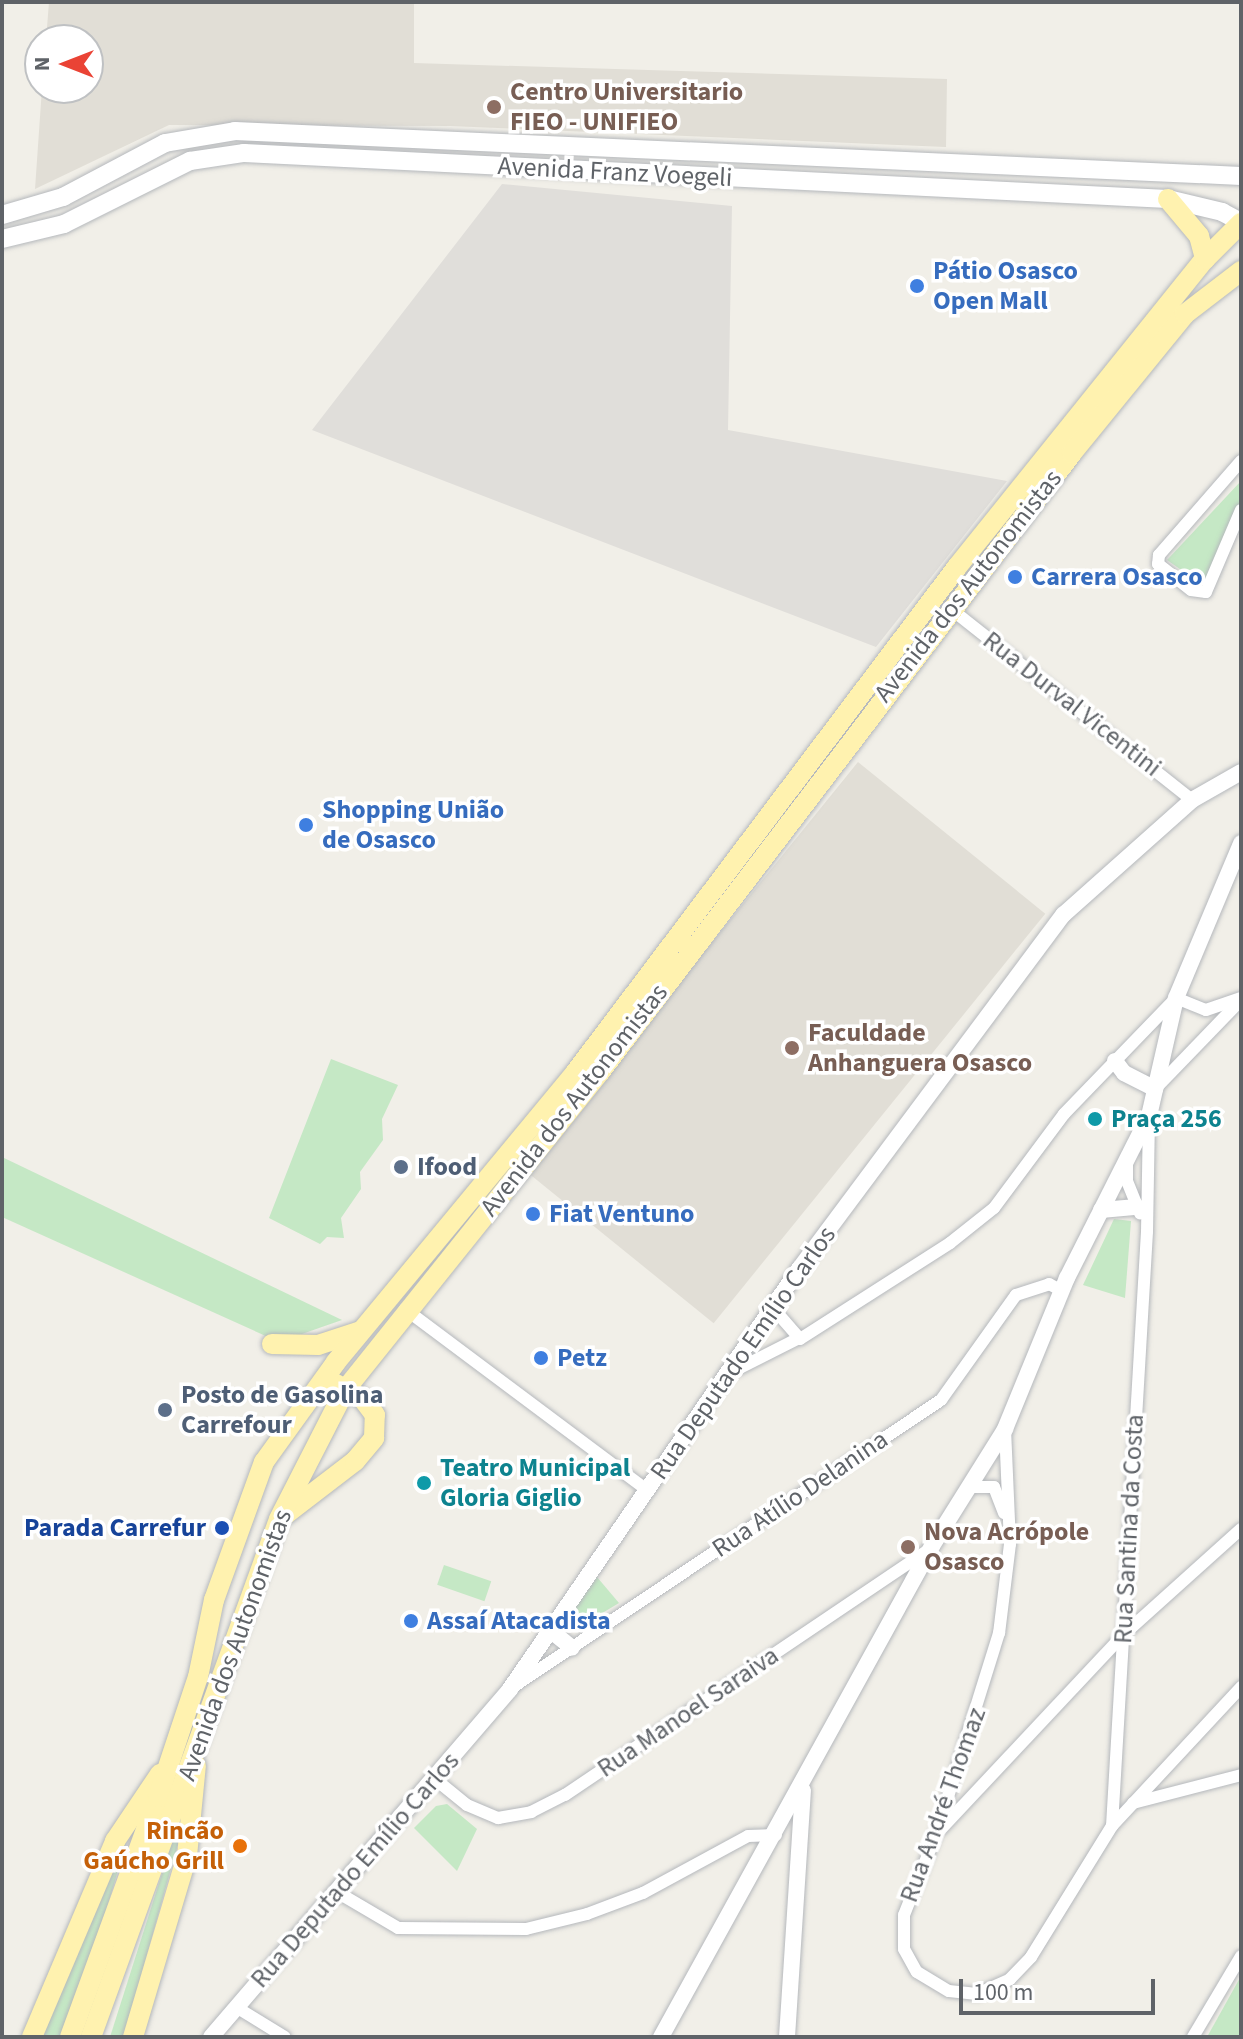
<!DOCTYPE html>
<html>
<head>
<meta charset="utf-8">
<style>
	body { margin:0 }
	#map { position:relative; width:1243px; height:2039px; overflow:hidden; background:#f1efe8; font-family:"Source Sans 3",sans-serif }
	div>[style] { position:absolute }
	.industrial>* { inset:0; background:#e0deda }
	.education>* { inset:0; background:#e1ded6; transform-origin:0 0 }
	.green>* { inset:0; background:#c5e8c5; transform-origin:0 0 }
	.roads { filter:drop-shadow(0 0 2px #b5b8bc) drop-shadow(0 0 2px #b5b8bc) }
	.minor>* { height:12px; margin:-6px; padding:0 6px; transform-origin:6px; border-radius:6px; background:#fff }
	.tertiary>* { height:16px; margin:-8px; padding:0 8px; transform-origin:8px; border-radius:8px; background:#fff }
	.secondary>* { height:18px; margin:-9px; padding:0 9px; transform-origin:9px; border-radius:9px; background:#fff }
	.primary>* { height:20px; margin:-10px; padding:0 10px; transform-origin:10px; border-radius:10px; background:#fff2af }
	.dots>* { width:22px; height:22px; translate:-50% -50%; box-sizing:border-box; border:4px solid #fff; border-radius:50% }
	span { translate:-50% -50%; white-space:nowrap; text-align:center; line-height:1.15; -webkit-text-stroke:7px #fff; paint-order:stroke }
	.education-label { font-size:26px; color:#785e54; font-weight:700 }
	.left { translate:0 -50%; text-align:left }
	.street-label { font-size:26px; color:#5f6368 }
	.shop-label { font-size:26px; color:#366cbe; font-weight:700 }
	.culture-label { font-size:26px; color:#0d838f; font-weight:700 }
	.service-label { font-size:26px; color:#4e5e75; font-weight:700 }
	.transit-label { font-size:26px; color:#164399; font-weight:700 }
	.right { translate:-100% -50%; text-align:right }
	.food-label { font-size:26px; color:#c56008; font-weight:700 }
	.frame { position:absolute; inset:0; border:4px solid #5f6368; pointer-events:none }
	.north { position:absolute; left:24px; top:24px; width:80px; height:80px; box-sizing:border-box; background:#fff; border:2px solid #bfc1c3; border-radius:50%; rotate:270deg; font-size:22px; font-weight:700; line-height:32px; text-align:center; color:#5f6368 }
	.north::after { content:''; display:block; margin:auto; width:28px; height:36px; background:#ea4335; clip-path:polygon(50% 0,100% 100%,50% 72%,0 100%) }
	.scale { position:absolute; left:959px; top:1979px; width:196px; height:36px; box-sizing:border-box; border:4px solid #5f6368; border-top:0; padding-left:10px; font-size:24px; line-height:28px; white-space:nowrap; color:#5f6368; -webkit-text-stroke:6px #fff; paint-order:stroke }
</style>
</head>
<body>
<div id="map">
	<div class="industrial">
		<div style="clip-path:polygon(502px 184px,732px 206px,728px 430px,1007px 481px,876px 647px,312px 430px)"></div>
	</div>
	<div class="education">
		<div style="clip-path:polygon(49px 2px,414px 2px,414px 63px,947px 79px,946px 147px,450px 126px,169px 125px,35px 189px,42px 88px,88px 88px,88px 40px,46px 40px)"></div>
		<div style="left:858px;top:762px;width:241px;height:527px;rotate:39deg"></div>
	</div>
	<div class="green">
		<div style="clip-path:polygon(1241px 481px,1241px 501px,1204px 586px,1167px 560px)"></div>
		<div style="clip-path:polygon(331px 1059px,398px 1085px,382px 1119px,383px 1140px,360px 1172px,361px 1189px,341px 1218px,344px 1238px,327px 1237px,320px 1244px,269px 1218px)"></div>
		<div style="clip-path:polygon(2px 1157px,342px 1320px,279px 1342px,2px 1217px)"></div>
		<div style="clip-path:polygon(1114px 1219px,1131px 1221px,1125px 1298px,1083px 1285px)"></div>
		<div style="left:444px;top:1565px;width:50px;height:21px;rotate:19deg"></div>
		<div style="clip-path:polygon(597px 1577px,619px 1603px,584px 1624px,573px 1611px)"></div>
		<div style="clip-path:polygon(447px 1804px,477px 1829px,457px 1871px,414px 1828px,436px 1806px)"></div>
		<div style="clip-path:polygon(173px 1839px,179px 1840px,124px 2037px,110px 2037px)"></div>
		<div style="clip-path:polygon(123px 1840px,126px 1843px,69px 2037px,41px 2037px)"></div>
		<div style="clip-path:polygon(1241px 1976px,1241px 2037px,1207px 2037px)"></div>
	</div>
	<div class="roads">
		<div class="minor">
			<div style="left:1241px;top:461px;width:125px;rotate:131.1deg"></div>
			<div style="left:1159px;top:555px;width:9px;rotate:96deg"></div>
			<div style="left:1158px;top:564px;width:42px;rotate:38.2deg"></div>
			<div style="left:1191px;top:590px;width:15px;rotate:8deg"></div>
			<div style="left:1206px;top:592px;width:89px;rotate:-66.9deg"></div>
			<div style="left:951px;top:609px;width:308px;rotate:38.4deg"></div>
			<div style="left:1155px;top:1089px;width:117px;rotate:-46deg"></div>
			<div style="left:1127px;top:1163px;width:18px;rotate:90deg"></div>
			<div style="left:1127px;top:1181px;width:35px;rotate:68deg"></div>
			<div style="left:773px;top:1308px;width:41px;rotate:48.9deg"></div>
			<div style="left:800px;top:1339px;width:178px;rotate:-32.6deg"></div>
			<div style="left:950px;top:1243px;width:56px;rotate:-38.5deg"></div>
			<div style="left:994px;top:1208px;width:117px;rotate:-53.3deg"></div>
			<div style="left:1064px;top:1114px;width:161px;rotate:-46deg"></div>
			<div style="left:1176px;top:998px;width:32px;rotate:22deg"></div>
			<div style="left:1206px;top:1010px;width:37px;rotate:-19deg"></div>
			<div style="left:405px;top:1309px;width:302px;rotate:36.8deg"></div>
			<div style="left:726px;top:1375px;width:80px;rotate:-26.9deg"></div>
			<div style="left:1005px;top:1429px;width:115px;rotate:87.5deg"></div>
			<div style="left:1010px;top:1544px;width:90px;rotate:97deg"></div>
			<div style="left:999px;top:1633px;width:208px;rotate:107.3deg"></div>
			<div style="left:937px;top:1832px;width:89px;rotate:111.7deg"></div>
			<div style="left:904px;top:1915px;width:34px;rotate:90deg"></div>
			<div style="left:904px;top:1949px;width:26px;rotate:61deg"></div>
			<div style="left:917px;top:1972px;width:37px;rotate:31deg"></div>
			<div style="left:949px;top:1991px;width:28px;rotate:6deg"></div>
			<div style="left:977px;top:1994px;width:36px;rotate:-24deg"></div>
			<div style="left:1010px;top:1979px;width:30px;rotate:-46deg"></div>
			<div style="left:1031px;top:1957px;width:154px;rotate:-58.3deg"></div>
			<div style="left:1112px;top:1826px;width:190px;rotate:-47.1deg"></div>
			<div style="left:973px;top:1487px;width:21px"></div>
			<div style="left:994px;top:1487px;width:28px;rotate:69deg"></div>
			<div style="left:516px;top:1685px;width:512px;rotate:-33.85deg"></div>
			<div style="left:941px;top:1400px;width:129px;rotate:-54.5deg"></div>
			<div style="left:1016px;top:1295px;width:35px;rotate:-18deg"></div>
			<div style="left:1049px;top:1284px;width:15px;rotate:28deg"></div>
			<div style="left:435px;top:1779px;width:41px;rotate:39.1deg"></div>
			<div style="left:467px;top:1805px;width:34px;rotate:23deg"></div>
			<div style="left:498px;top:1818px;width:34px;rotate:-10deg"></div>
			<div style="left:531px;top:1812px;width:38px;rotate:-27deg"></div>
			<div style="left:565px;top:1795px;width:437px;rotate:-34deg"></div>
			<div style="left:1133px;top:1803px;width:112px;rotate:-14.5deg"></div>
			<div style="left:1112px;top:1826px;width:595px;rotate:-86.63deg"></div>
			<div style="left:1147px;top:1232px;width:116px;rotate:-89deg"></div>
			<div style="left:941px;top:1829px;width:265px;rotate:-46.8deg"></div>
			<div style="left:1122px;top:1636px;width:160px;rotate:-42deg"></div>
			<div style="left:337px;top:1892px;width:71px;rotate:30.5deg"></div>
			<div style="left:398px;top:1928px;width:128px;rotate:0.4deg"></div>
			<div style="left:526px;top:1929px;width:63px;rotate:-13.8deg"></div>
			<div style="left:587px;top:1914px;width:60px;rotate:-20.6deg"></div>
			<div style="left:643px;top:1893px;width:119px;rotate:-28.5deg"></div>
			<div style="left:748px;top:1836px;width:28px;rotate:-2deg"></div>
			<div style="left:236px;top:2007px;width:57px;rotate:31.5deg"></div>
			<div style="left:1193px;top:2037px;width:94px;rotate:-59.3deg"></div>
		</div>
		<div class="tertiary">
			<div style="left:1115px;top:1061px;width:15px;rotate:53deg"></div>
			<div style="left:1124px;top:1073px;width:35px;rotate:27deg"></div>
			<div style="left:1101px;top:1210px;width:36px;rotate:-5deg"></div>
			<div style="left:550px;top:1630px;width:28px;rotate:39deg"></div>
			<div style="left:211px;top:2037px;width:459px;rotate:-49.3deg"></div>
			<div style="left:510px;top:1689px;width:510px;rotate:-55.47deg"></div>
			<div style="left:799px;top:1269px;width:442px;rotate:-53.3deg"></div>
			<div style="left:1063px;top:915px;width:173px;rotate:-41.7deg"></div>
			<div style="left:1192px;top:800px;width:56px;rotate:-29.7deg"></div>
			<div style="left:661px;top:2037px;width:561px;rotate:-61.1deg"></div>
			<div style="left:932px;top:1546px;width:138px;rotate:-58deg"></div>
			<div style="left:1005px;top:1429px;width:163px;rotate:-67.7deg"></div>
			<div style="left:1067px;top:1278px;width:182px;rotate:-63.2deg"></div>
			<div style="left:1149px;top:1116px;width:121px;rotate:-77.1deg"></div>
			<div style="left:1176px;top:998px;width:168px;rotate:-67.2deg"></div>
			<div style="left:787px;top:2037px;width:247px;rotate:-86.3deg"></div>
		</div>
		<div class="secondary">
			<div style="left:2px;top:215px;width:64px;rotate:-16.4deg"></div>
			<div style="left:63px;top:197px;width:115px;rotate:-27.9deg"></div>
			<div style="left:165px;top:143px;width:71px;rotate:-9.7deg"></div>
			<div style="left:235px;top:131px;width:1007px;rotate:2.56deg"></div>
			<div style="left:2px;top:239px;width:64px;rotate:-13.6deg"></div>
			<div style="left:64px;top:224px;width:141px;rotate:-26.6deg"></div>
			<div style="left:190px;top:161px;width:55px;rotate:-8.4deg"></div>
			<div style="left:244px;top:153px;width:925px;rotate:2.85deg"></div>
			<div style="left:1168px;top:199px;width:56px;rotate:13.5deg"></div>
			<div style="left:1222px;top:212px;width:21px;rotate:28deg"></div>
		</div>
		<div class="primary">
			<div style="left:1168px;top:199px;width:48px;rotate:50deg"></div>
			<div style="left:1199px;top:236px;width:24px;rotate:75deg"></div>
			<div style="left:272px;top:1344px;width:46px;rotate:1.2deg"></div>
			<div style="left:318px;top:1345px;width:45px;rotate:-18deg"></div>
			<div style="left:282px;top:1517px;width:92px;rotate:-37.5deg"></div>
			<div style="left:355px;top:1461px;width:30px;rotate:-50deg"></div>
			<div style="left:374px;top:1438px;width:23px;rotate:-88deg"></div>
			<div style="left:375px;top:1415px;width:20px;rotate:-127deg"></div>
			<div style="left:363px;top:1399px;width:31px;rotate:-151deg"></div>
			<div style="left:32px;top:2037px;width:213px;rotate:-67deg"></div>
			<div style="left:115px;top:1841px;width:81px;rotate:-56.1deg"></div>
			<div style="left:70px;top:2037px;width:256px;rotate:-69.9deg"></div>
			<div style="left:158px;top:1797px;width:126px;rotate:-71.6deg"></div>
			<div style="left:198px;top:1677px;width:79px;rotate:-78.3deg"></div>
			<div style="left:214px;top:1600px;width:147px;rotate:-70.1deg"></div>
			<div style="left:264px;top:1462px;width:123px;rotate:-54.2deg"></div>
			<div style="left:336px;top:1362px;width:375px;rotate:-50.4deg"></div>
			<div style="left:575px;top:1073px;width:634px;rotate:-52.95deg"></div>
			<div style="left:957px;top:567px;width:395px;rotate:-51.2deg"></div>
			<div style="left:1205px;top:259px;width:51px;rotate:-45deg"></div>
			<div style="left:91px;top:2037px;width:551px;rotate:-70.05deg"></div>
			<div style="left:279px;top:1519px;width:145px;rotate:-62.9deg"></div>
			<div style="left:345px;top:1390px;width:408px;rotate:-51.3deg"></div>
			<div style="left:600px;top:1072px;width:778px;rotate:-52.67deg"></div>
			<div style="left:1072px;top:453px;width:179px;rotate:-50.9deg"></div>
			<div style="left:1185px;top:314px;width:71px;rotate:-37.5deg"></div>
			<div style="left:133px;top:2037px;width:189px;rotate:-73.4deg"></div>
			<div style="left:187px;top:1856px;width:91px;rotate:-84.4deg"></div>
		</div>
	</div>
	<div class="dots">
		<div style="left:494px;top:107px;background:#8d6e63"></div>
		<div style="left:917px;top:286px;background:#3f7fe0"></div>
		<div style="left:1015px;top:577px;background:#3f7fe0"></div>
		<div style="left:306px;top:825px;background:#3f7fe0"></div>
		<div style="left:792px;top:1048px;background:#8d6e63"></div>
		<div style="left:1095px;top:1119px;background:#0f9aa8"></div>
		<div style="left:401px;top:1167px;background:#5c6f8a"></div>
		<div style="left:533px;top:1214px;background:#3f7fe0"></div>
		<div style="left:541px;top:1358px;background:#3f7fe0"></div>
		<div style="left:165px;top:1410px;background:#5c6f8a"></div>
		<div style="left:424px;top:1483px;background:#0f9aa8"></div>
		<div style="left:222px;top:1528px;background:#1a4fb4"></div>
		<div style="left:908px;top:1547px;background:#8d6e63"></div>
		<div style="left:411px;top:1621px;background:#3f7fe0"></div>
		<div style="left:240px;top:1846px;background:#e8710a"></div>
	</div>
	<div class="education-label">
		<span class="left" style="left:510px;top:107px">Centro Universitario<br>FIEO - UNIFIEO</span>
		<span class="left" style="left:808px;top:1048px">Faculdade<br>Anhanguera Osasco</span>
		<span class="left" style="left:924px;top:1547px">Nova Acrópole<br>Osasco</span>
	</div>
	<div class="street-label">
		<span style="left:615px;top:172px;rotate:3deg">Avenida Franz Voegeli</span>
		<span style="left:968px;top:586px;rotate:-52deg">Avenida dos Autonomistas</span>
		<span style="left:1072px;top:704px;rotate:38deg">Rua Durval Vicentini</span>
		<span style="left:574px;top:1100px;rotate:-52deg">Avenida dos Autonomistas</span>
		<span style="left:743px;top:1353px;rotate:-55deg">Rua Deputado Emílio Carlos</span>
		<span style="left:800px;top:1494px;rotate:-34deg">Rua Atílio Delanina</span>
		<span style="left:1129px;top:1529px;rotate:-87deg">Rua Santina da Costa</span>
		<span style="left:235px;top:1645px;rotate:-70deg">Avenida dos Autonomistas</span>
		<span style="left:688px;top:1712px;rotate:-34deg">Rua Manoel Saraiva</span>
		<span style="left:943px;top:1805px;rotate:-70deg">Rua André Thomaz</span>
		<span style="left:355px;top:1870px;rotate:-49deg">Rua Deputado Emílio Carlos</span>
	</div>
	<div class="shop-label">
		<span class="left" style="left:933px;top:286px">Pátio Osasco<br>Open Mall</span>
		<span class="left" style="left:1031px;top:577px">Carrera Osasco</span>
		<span class="left" style="left:322px;top:825px">Shopping União<br>de Osasco</span>
		<span class="left" style="left:549px;top:1214px">Fiat Ventuno</span>
		<span class="left" style="left:557px;top:1358px">Petz</span>
		<span class="left" style="left:427px;top:1621px">Assaí Atacadista</span>
	</div>
	<div class="culture-label">
		<span class="left" style="left:1111px;top:1119px">Praça 256</span>
		<span class="left" style="left:440px;top:1483px">Teatro Municipal<br>Gloria Giglio</span>
	</div>
	<div class="service-label">
		<span class="left" style="left:417px;top:1167px">Ifood</span>
		<span class="left" style="left:181px;top:1410px">Posto de Gasolina<br>Carrefour</span>
	</div>
	<div class="transit-label">
		<span class="right" style="left:206px;top:1528px">Parada Carrefur</span>
	</div>
	<div class="food-label">
		<span class="right" style="left:224px;top:1846px">Rincão<br>Gaúcho Grill</span>
	</div>
	<div class="frame"></div>
	<div class="north">N</div>
	<div class="scale">100 m</div>
</div>
</body>
</html>
